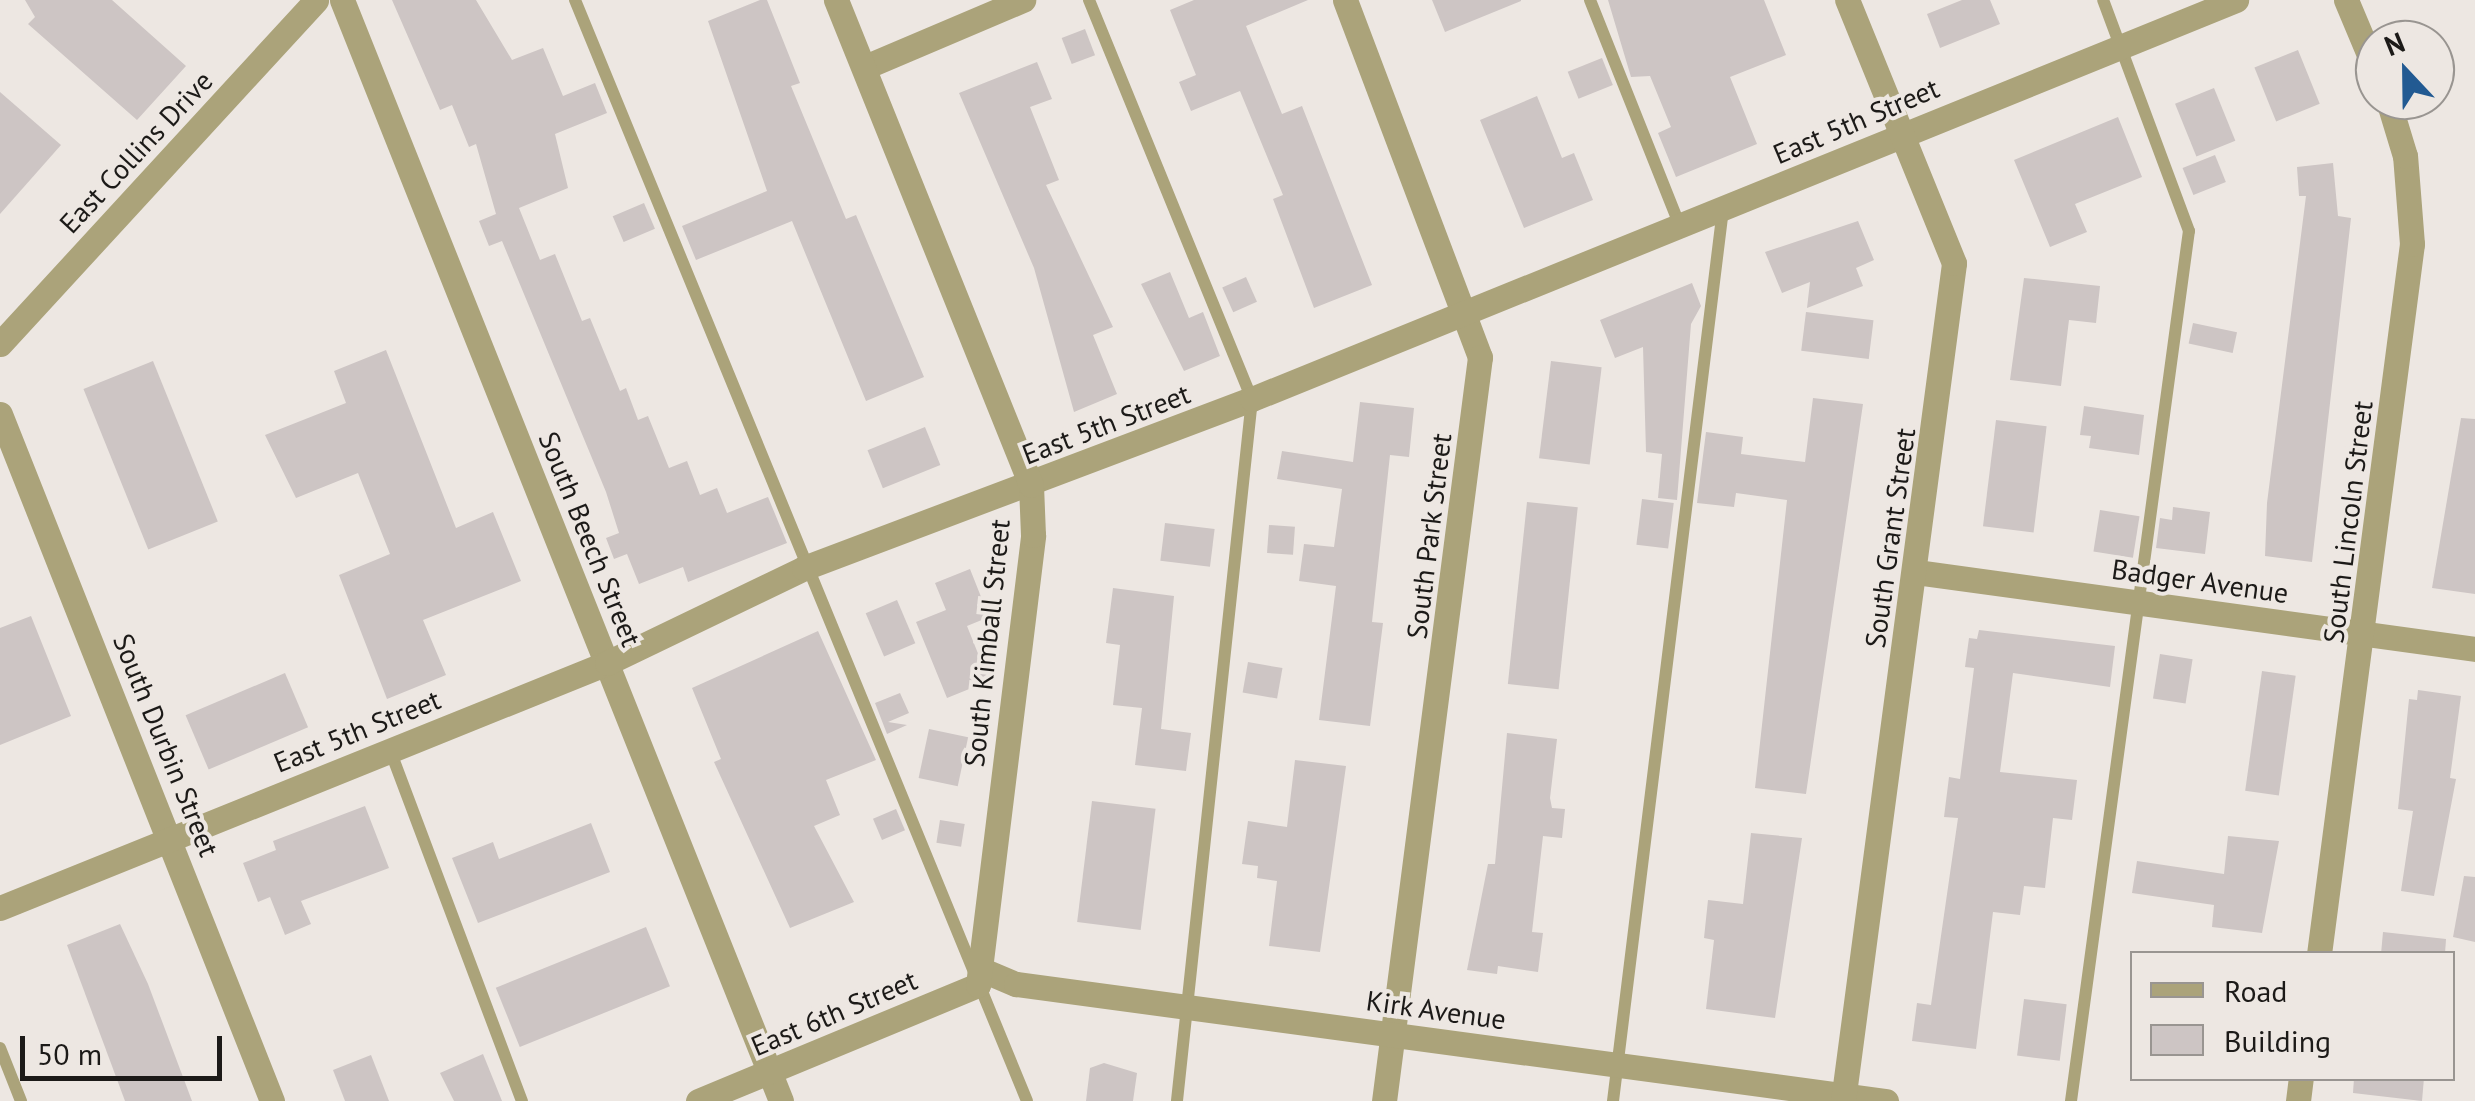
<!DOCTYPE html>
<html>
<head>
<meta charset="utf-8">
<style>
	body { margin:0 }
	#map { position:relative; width:2475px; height:1101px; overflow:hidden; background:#ede7e2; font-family:"PT Sans",sans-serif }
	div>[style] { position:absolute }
	.building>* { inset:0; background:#cdc5c4; transform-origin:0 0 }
	.service>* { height:12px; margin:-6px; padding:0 6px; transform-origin:6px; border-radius:6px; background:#aba37a }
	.minor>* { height:25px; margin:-12.5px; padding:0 12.5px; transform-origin:12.5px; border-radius:12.5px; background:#aba37a }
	span { translate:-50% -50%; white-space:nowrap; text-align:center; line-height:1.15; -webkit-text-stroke:8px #ede7e2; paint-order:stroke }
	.street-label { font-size:28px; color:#1c1a18 }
	.legend { position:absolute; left:2130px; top:951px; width:325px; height:130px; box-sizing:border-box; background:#ede7e2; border:2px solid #999591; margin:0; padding:12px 18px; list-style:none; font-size:30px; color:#1c1a18 }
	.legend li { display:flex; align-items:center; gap:20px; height:50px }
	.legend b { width:50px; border:2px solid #999591 }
	.north { position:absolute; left:2355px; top:20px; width:100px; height:100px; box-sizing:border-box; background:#ede7e2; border:2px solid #999591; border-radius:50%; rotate:338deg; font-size:28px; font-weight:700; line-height:40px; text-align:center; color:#1c1a18 }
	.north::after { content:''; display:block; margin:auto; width:35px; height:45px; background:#225a92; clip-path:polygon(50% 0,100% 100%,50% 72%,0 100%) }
	.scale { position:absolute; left:20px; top:1036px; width:202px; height:45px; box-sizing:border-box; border:5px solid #1c1a18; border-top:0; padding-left:12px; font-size:30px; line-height:35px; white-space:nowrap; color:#1c1a18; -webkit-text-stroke:8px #ede7e2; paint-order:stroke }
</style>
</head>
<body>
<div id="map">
	<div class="building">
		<div style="clip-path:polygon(25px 0,112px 0,186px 66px,137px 120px,28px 24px,35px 17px)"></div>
		<div style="clip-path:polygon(392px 0,476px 0,512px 60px,543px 48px,563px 96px,595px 83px,607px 113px,555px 134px,568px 188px,519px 208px,540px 260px,555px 254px,582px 321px,590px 318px,620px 391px,626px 388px,638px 420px,648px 416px,669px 468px,687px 461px,700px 495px,717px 488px,727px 513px,768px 497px,787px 543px,688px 582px,683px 567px,639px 584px,627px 554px,614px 559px,606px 538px,619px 533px,606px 492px,502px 241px,489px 246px,479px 221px,496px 214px,476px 144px,469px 147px,452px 105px,440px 110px)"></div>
		<div style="clip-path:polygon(760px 0,767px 0,800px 83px,791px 86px,846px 219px,856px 215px,924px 377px,866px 401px,792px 221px,696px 260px,682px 226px,767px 191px,708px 21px)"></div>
		<div style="clip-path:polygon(1194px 0,1308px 0,1246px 26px,1282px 114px,1302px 106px,1372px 285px,1314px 308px,1273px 199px,1283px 195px,1240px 91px,1191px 111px,1179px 82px,1196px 75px,1170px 10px)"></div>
		<div style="clip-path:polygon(1432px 0,1521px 0,1521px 1px,1445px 32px)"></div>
		<div style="clip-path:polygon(1608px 0,1764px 0,1786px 55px,1730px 77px,1757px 144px,1676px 177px,1658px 133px,1671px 127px,1650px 76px,1631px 77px)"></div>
		<div style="clip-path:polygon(1962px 0,1990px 0,2000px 24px,1940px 48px,1927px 14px)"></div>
		<div style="left:1085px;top:29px;width:28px;height:25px;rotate:69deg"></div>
		<div style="left:2298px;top:50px;width:58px;height:47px;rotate:68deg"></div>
		<div style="left:1602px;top:58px;width:29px;height:37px;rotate:68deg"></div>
		<div style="clip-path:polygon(1037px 62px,1052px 99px,1030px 107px,1059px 180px,1046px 185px,1113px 327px,1093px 335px,1117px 394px,1074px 412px,1034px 268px,959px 93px)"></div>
		<div style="left:2214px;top:88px;width:57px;height:42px;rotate:68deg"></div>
		<div style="clip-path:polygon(0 92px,61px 145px,0 214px)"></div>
		<div style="clip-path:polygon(1537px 96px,1562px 158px,1574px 153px,1593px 200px,1524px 228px,1480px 120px)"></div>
		<div style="clip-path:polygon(2118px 117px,2142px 177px,2075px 204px,2087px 232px,2050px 247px,2014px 160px)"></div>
		<div style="left:2215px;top:155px;width:29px;height:35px;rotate:68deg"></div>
		<div style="clip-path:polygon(2333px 163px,2338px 216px,2351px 218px,2312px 562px,2265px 556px,2267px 503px,2306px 196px,2299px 196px,2297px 167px)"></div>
		<div style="left:644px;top:203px;width:28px;height:34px;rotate:67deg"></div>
		<div style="clip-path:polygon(1858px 221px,1874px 260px,1856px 268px,1863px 286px,1807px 308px,1810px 282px,1782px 293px,1765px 252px)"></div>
		<div style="clip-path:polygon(1170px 272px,1189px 318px,1203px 312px,1220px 356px,1184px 371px,1141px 284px)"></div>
		<div style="left:1246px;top:277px;width:27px;height:26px;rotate:66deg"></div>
		<div style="clip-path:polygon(2024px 278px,2100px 286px,2096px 323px,2069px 320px,2061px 386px,2010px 380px)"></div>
		<div style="clip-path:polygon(1692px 283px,1701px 306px,1691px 324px,1677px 500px,1658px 498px,1662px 454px,1646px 452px,1643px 347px,1615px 358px,1600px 320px)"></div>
		<div style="left:1806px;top:312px;width:68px;height:39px;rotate:7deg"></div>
		<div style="left:2193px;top:323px;width:45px;height:21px;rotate:12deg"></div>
		<div style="clip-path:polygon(386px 350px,456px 528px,493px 512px,521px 581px,423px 620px,446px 675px,387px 699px,339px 575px,390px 554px,358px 473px,296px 498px,265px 435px,346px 403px,334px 371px)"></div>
		<div style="left:153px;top:361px;width:173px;height:75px;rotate:68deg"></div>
		<div style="left:1551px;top:361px;width:51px;height:98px;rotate:7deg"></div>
		<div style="clip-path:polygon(1813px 398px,1863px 404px,1806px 794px,1755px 788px,1787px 500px,1736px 493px,1734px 507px,1697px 503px,1706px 432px,1743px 437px,1741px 454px,1805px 462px)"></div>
		<div style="clip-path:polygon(1360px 402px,1414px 408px,1409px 457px,1390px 455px,1372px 622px,1383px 623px,1370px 726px,1319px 720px,1336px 586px,1299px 581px,1304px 544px,1334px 547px,1342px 489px,1277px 479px,1282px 451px,1353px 462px)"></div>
		<div style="clip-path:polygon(2084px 406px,2144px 415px,2139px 455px,2089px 448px,2091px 436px,2080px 435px)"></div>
		<div style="clip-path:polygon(2461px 418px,2475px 419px,2475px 594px,2432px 588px)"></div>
		<div style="left:1996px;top:420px;width:51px;height:107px;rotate:7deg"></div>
		<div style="left:925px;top:427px;width:41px;height:62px;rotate:68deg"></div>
		<div style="left:1642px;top:499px;width:32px;height:46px;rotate:7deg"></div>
		<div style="left:1527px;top:502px;width:51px;height:183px;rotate:6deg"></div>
		<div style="clip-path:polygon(2173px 507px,2210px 512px,2205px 554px,2156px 548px,2160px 518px,2172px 520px)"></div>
		<div style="left:2100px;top:510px;width:40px;height:42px;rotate:9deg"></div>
		<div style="left:1165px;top:523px;width:50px;height:38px;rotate:7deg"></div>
		<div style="left:1269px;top:525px;width:26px;height:28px;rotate:4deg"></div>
		<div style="clip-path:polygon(970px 569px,989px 617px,967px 626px,989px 681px,947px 698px,916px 622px,946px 610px,935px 583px)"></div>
		<div style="clip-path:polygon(1113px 588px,1174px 596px,1161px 729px,1191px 733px,1186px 771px,1135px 765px,1142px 708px,1113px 705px,1120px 645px,1106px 643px)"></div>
		<div style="left:897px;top:600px;width:47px;height:34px;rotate:67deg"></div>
		<div style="clip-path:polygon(31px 616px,71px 716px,0 745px,0 628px)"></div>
		<div style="clip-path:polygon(1979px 630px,2115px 646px,2110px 687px,2013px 673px,2000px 772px,2077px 780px,2072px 820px,2053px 818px,2045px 888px,2024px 886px,2020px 915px,1993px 912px,1976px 1049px,1912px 1041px,1917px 1003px,1931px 1005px,1958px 818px,1944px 817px,1949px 777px,1960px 779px,1974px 668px,1965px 667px,1969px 638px,1977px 639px)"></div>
		<div style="clip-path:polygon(818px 631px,876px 760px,826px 780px,840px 815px,814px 826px,854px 902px,790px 928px,714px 762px,721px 759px,692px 688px)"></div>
		<div style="left:2160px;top:654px;width:33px;height:45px;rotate:9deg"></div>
		<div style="left:1248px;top:662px;width:35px;height:31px;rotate:10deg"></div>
		<div style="left:2262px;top:671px;width:34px;height:121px;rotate:8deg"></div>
		<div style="left:285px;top:673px;width:59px;height:108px;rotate:67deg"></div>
		<div style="clip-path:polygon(2418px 690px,2461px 696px,2450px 778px,2456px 779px,2434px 896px,2401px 891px,2413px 811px,2398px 809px,2409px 699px,2417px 700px)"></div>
		<div style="clip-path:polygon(900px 693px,909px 713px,888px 722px,907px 725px,887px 734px,875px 703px)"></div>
		<div style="left:929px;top:729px;width:40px;height:50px;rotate:12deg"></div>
		<div style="clip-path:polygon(1507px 733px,1557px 739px,1550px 798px,1552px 808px,1565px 809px,1562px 838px,1543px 836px,1532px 932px,1543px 933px,1538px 972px,1498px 966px,1497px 974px,1467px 970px,1488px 864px,1495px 864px)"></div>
		<div style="clip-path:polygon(1295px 760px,1346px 766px,1320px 952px,1269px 946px,1277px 881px,1257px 878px,1258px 866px,1242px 864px,1248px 821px,1287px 827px)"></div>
		<div style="left:1092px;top:801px;width:64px;height:122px;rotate:7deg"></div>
		<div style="clip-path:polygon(365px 806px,389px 868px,301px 901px,311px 924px,285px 935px,270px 897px,258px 902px,243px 863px,276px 850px,273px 841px)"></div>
		<div style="left:896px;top:809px;width:23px;height:25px;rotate:67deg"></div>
		<div style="left:940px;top:820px;width:25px;height:23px;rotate:9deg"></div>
		<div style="clip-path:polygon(591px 823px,610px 872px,478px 923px,452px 858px,493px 842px,499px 859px)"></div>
		<div style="clip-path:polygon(1751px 833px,1802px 838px,1775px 1018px,1706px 1009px,1714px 940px,1704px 938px,1708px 900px,1743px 904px)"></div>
		<div style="clip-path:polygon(2228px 836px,2279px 841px,2262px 933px,2212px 927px,2214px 905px,2132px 893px,2137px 861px,2224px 874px)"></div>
		<div style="clip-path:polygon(2464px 876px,2475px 877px,2475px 942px,2453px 937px)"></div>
		<div style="clip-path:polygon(120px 924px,148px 984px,192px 1101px,125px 1101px,67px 945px)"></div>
		<div style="left:646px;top:927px;width:64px;height:162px;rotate:68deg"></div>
		<div style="clip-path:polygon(2383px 932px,2446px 939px,2445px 954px,2381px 954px)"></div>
		<div style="left:2024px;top:999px;width:43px;height:57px;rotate:7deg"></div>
		<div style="clip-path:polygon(483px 1054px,502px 1101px,454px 1101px,440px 1073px)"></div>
		<div style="clip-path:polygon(371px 1055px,389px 1101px,345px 1101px,333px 1070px)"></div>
		<div style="clip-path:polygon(1104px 1063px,1137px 1073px,1133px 1101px,1086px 1101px,1090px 1068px)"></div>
		<div style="clip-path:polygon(2354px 1078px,2424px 1078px,2422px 1101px,2353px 1093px)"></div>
	</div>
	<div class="service">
		<div style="left:575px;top:0;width:1190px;rotate:67.68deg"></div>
		<div style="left:1089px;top:0;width:431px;rotate:67.8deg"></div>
		<div style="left:1252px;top:399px;width:706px;rotate:96.1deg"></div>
		<div style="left:1590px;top:0;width:243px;rotate:68.3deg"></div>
		<div style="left:390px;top:750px;width:375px;rotate:69.4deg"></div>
		<div style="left:0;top:1048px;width:57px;rotate:68.4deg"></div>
		<div style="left:1613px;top:1101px;width:899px;rotate:-82.97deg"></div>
		<div style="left:2071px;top:1101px;width:878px;rotate:-82.28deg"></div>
		<div style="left:2189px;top:231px;width:246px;rotate:-110.4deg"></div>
	</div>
	<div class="minor">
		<div style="left:342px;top:0;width:1185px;rotate:68.26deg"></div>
		<div style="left:1345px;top:0;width:382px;rotate:69.3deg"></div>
		<div style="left:1480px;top:357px;width:750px;rotate:97.35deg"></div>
		<div style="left:2346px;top:0;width:75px;rotate:67.2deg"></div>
		<div style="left:865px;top:67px;width:172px;rotate:-23deg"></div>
		<div style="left:0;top:344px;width:467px;rotate:-47.4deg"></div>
		<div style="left:0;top:414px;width:739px;rotate:68.4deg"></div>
		<div style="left:1916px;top:572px;width:564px;rotate:7.84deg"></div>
		<div style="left:0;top:908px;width:655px;rotate:-21.98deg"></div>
		<div style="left:607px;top:663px;width:219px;rotate:-25.7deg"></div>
		<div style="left:804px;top:568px;width:479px;rotate:-20.7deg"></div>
		<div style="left:1252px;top:399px;width:1062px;rotate:-22.07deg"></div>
		<div style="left:2319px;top:954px;width:716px;rotate:-82.54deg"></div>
		<div style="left:2412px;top:244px;width:88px;rotate:-94.5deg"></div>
		<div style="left:2405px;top:156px;width:59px;rotate:-106.9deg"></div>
		<div style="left:980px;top:969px;width:39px;rotate:23deg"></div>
		<div style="left:1016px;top:984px;width:878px;rotate:7.66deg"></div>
		<div style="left:698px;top:1101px;width:303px;rotate:-22.5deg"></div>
		<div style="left:978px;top:985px;width:453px;rotate:-83deg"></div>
		<div style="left:1033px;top:535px;width:50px;rotate:-92.3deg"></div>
		<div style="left:1031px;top:485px;width:523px;rotate:-111.9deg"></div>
		<div style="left:1843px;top:1101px;width:845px;rotate:-82.45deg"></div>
		<div style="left:1954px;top:263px;width:284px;rotate:-112.1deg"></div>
		<div style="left:2298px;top:1101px;width:23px;rotate:-83deg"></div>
	</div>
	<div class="street-label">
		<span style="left:1856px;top:121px;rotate:-23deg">East 5th Street</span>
		<span style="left:136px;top:152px;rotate:-47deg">East Collins Drive</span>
		<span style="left:1106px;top:424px;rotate:-21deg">East 5th Street</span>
		<span style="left:2348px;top:522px;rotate:-83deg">South Lincoln Street</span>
		<span style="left:1429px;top:536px;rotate:-83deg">South Park Street</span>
		<span style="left:1890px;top:538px;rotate:-82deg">South Grant Street</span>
		<span style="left:590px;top:539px;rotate:68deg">South Beech Street</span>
		<span style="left:2200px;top:581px;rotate:8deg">Badger Avenue</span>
		<span style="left:987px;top:643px;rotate:-84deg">South Kimball Street</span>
		<span style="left:357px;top:731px;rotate:-22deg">East 5th Street</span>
		<span style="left:166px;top:745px;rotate:68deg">South Durbin Street</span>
		<span style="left:1436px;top:1010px;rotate:8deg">Kirk Avenue</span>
		<span style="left:834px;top:1013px;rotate:-23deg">East 6th Street</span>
	</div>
	<ul class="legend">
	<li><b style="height:12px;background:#aba37a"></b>Road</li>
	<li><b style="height:28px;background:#cdc5c4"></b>Building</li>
	</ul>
	<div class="north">N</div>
	<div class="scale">50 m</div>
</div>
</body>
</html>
